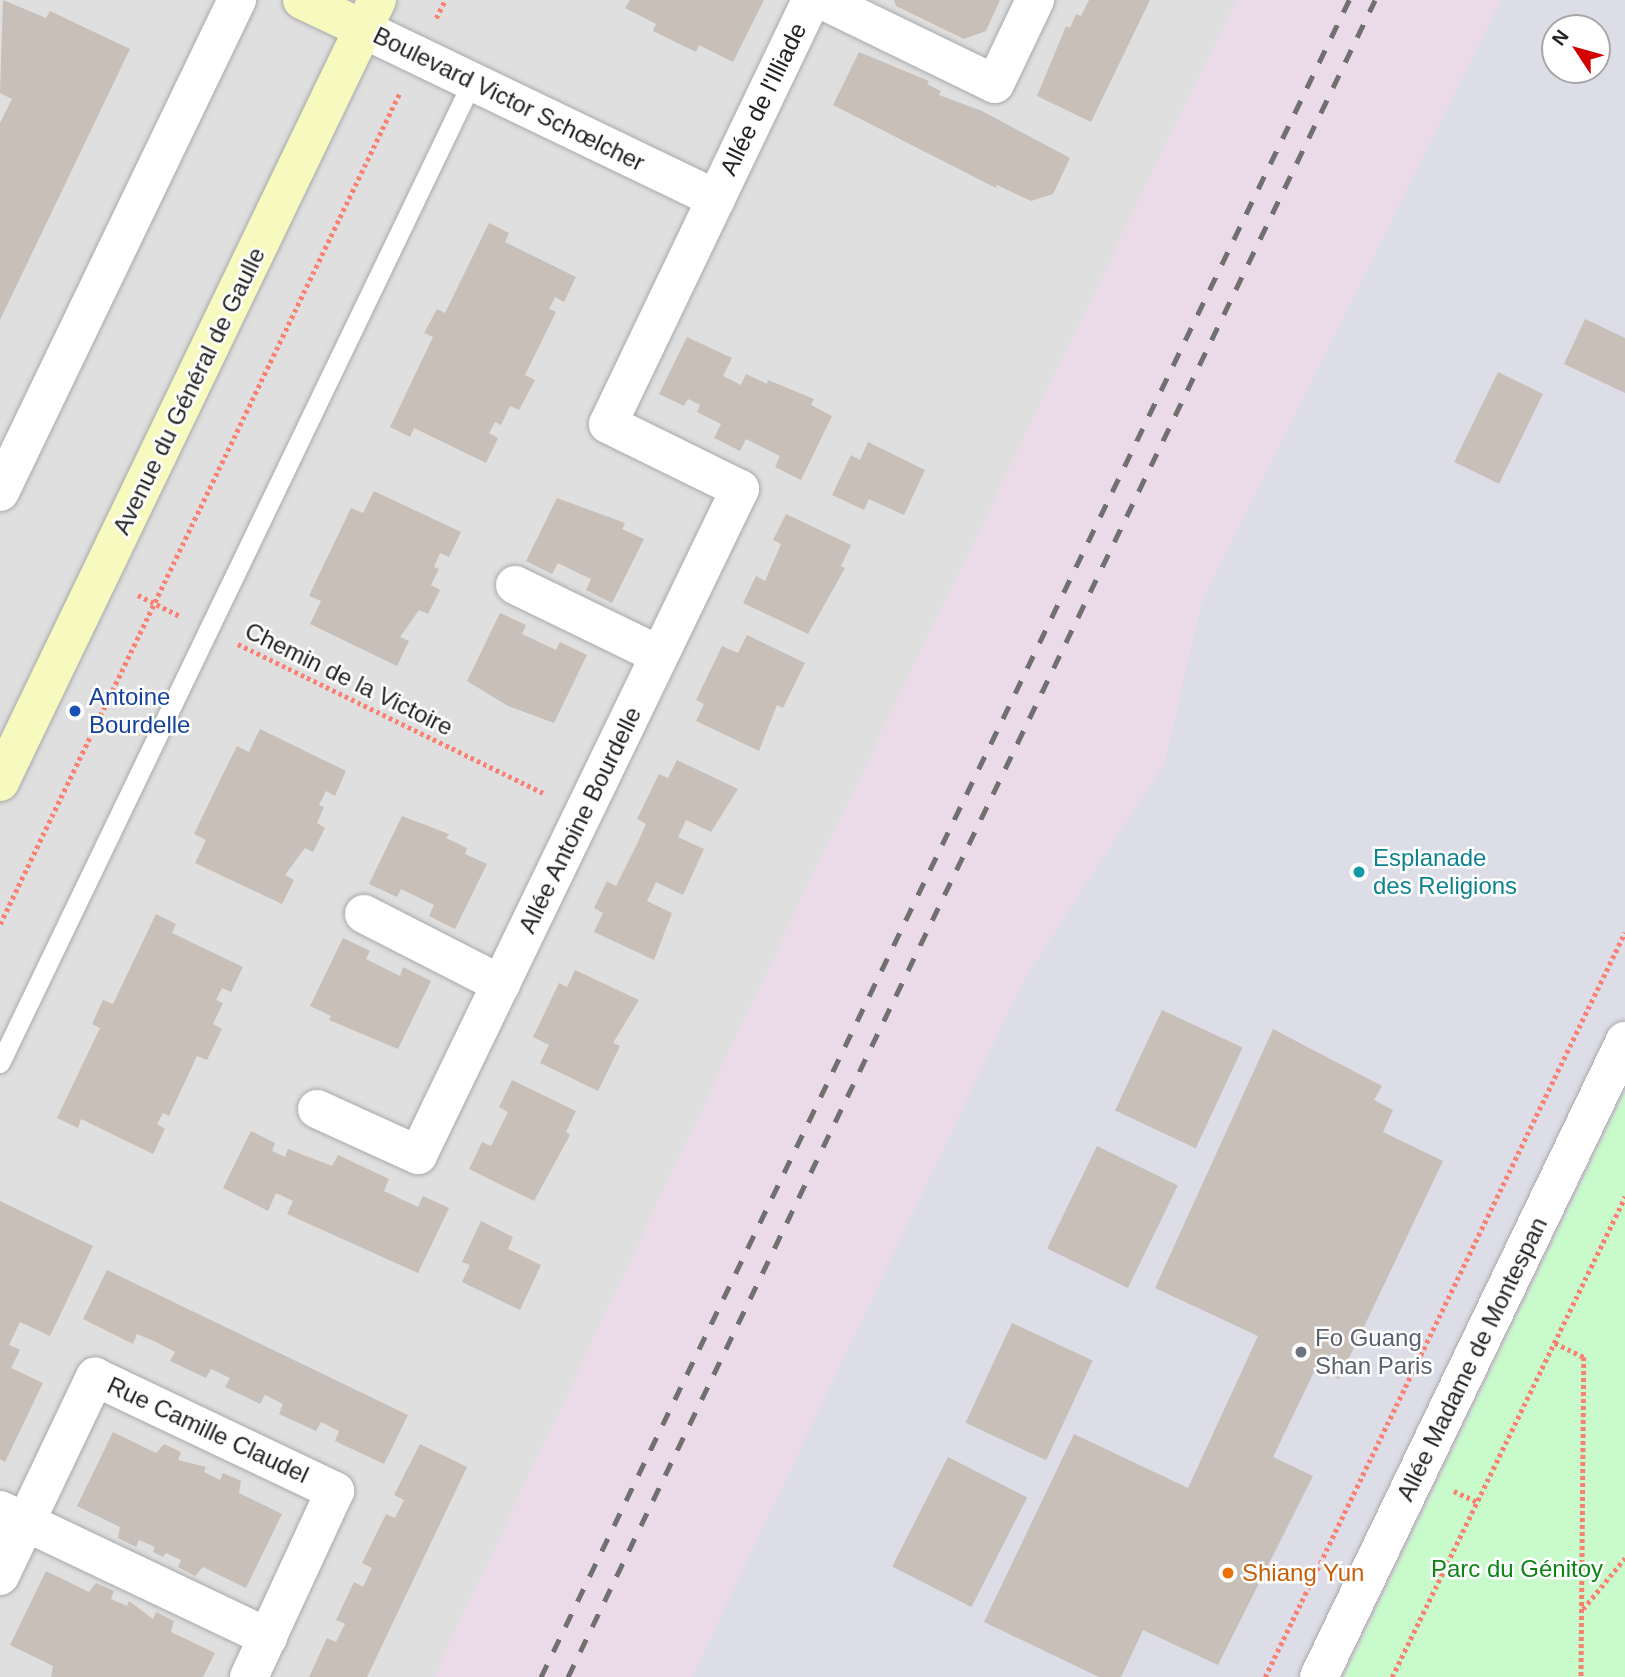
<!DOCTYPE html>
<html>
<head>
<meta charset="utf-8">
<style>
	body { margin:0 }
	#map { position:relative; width:1625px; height:1677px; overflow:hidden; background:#f2efe9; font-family:Arial,sans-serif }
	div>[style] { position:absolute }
	.residential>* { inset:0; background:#e0dfdf }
	.industrial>* { inset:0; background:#ebdbe8 }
	.park>* { inset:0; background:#c8facc }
	.plaza>* { inset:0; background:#dddde8 }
	.building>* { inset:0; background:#c7bfb8; transform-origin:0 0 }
	.path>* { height:4.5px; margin-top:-2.25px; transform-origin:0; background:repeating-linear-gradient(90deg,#fa8072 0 3.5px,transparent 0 7px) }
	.roads { filter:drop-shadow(0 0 2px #a9a9a9) drop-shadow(0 0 2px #a9a9a9) }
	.service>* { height:19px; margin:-9.5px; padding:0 9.5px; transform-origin:9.5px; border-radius:9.5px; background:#fff }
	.minor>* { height:38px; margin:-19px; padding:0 19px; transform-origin:19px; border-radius:19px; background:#fff }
	.tertiary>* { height:38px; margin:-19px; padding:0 19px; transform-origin:19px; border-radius:19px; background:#fff }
	.secondary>* { height:38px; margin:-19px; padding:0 19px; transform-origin:19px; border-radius:19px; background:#f7fabf }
	.rail>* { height:5px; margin-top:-2.5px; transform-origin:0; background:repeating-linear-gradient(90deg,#707070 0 14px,transparent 0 28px) }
	.dots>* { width:19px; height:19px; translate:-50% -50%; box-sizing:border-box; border:4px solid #fff; border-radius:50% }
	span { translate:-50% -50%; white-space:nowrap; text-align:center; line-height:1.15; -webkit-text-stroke:5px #fff; paint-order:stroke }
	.street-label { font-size:24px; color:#222 }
	.transit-label { font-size:24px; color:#164399 }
	.left { translate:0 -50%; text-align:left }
	.culture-label { font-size:24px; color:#0d838f }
	.worship-label { font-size:24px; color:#5b616d }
	.park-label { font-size:24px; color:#0c8416 }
	.food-label { font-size:24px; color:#c56008 }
	.north { position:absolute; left:1541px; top:14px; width:70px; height:70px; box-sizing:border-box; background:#fff; border:2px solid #a7a7a7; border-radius:50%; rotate:306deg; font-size:19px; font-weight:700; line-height:28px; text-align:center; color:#222 }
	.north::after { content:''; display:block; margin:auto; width:24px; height:32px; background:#d40000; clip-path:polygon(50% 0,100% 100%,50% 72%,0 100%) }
</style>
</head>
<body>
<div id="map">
	<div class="residential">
		<div style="clip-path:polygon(evenodd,0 0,1625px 0,1625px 1677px,0 1677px,0 0,1555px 28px,1597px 28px,1597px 70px,1555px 70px,1555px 28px)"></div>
	</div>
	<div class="industrial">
		<div style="clip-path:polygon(1236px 0,1501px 0,1202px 601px,1165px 762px,1023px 982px,692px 1677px,434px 1677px,807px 887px)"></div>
	</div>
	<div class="park">
		<div style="clip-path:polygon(1625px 1092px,1625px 1677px,1344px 1677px)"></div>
	</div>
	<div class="plaza">
		<div style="clip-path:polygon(evenodd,1501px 0,1625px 0,1625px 1092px,1343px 1677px,692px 1677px,1023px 982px,1165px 762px,1202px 601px,1501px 0,1555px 28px,1597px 28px,1597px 70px,1555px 70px,1555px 28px)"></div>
	</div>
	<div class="building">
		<div style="clip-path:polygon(3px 0,46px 18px,50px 11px,130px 49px,0 320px,0 123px,12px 99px,0 93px)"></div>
		<div style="clip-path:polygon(630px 0,764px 0,733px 62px,699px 45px,696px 52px,653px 31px,656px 24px,625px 8px)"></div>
		<div style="clip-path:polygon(894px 0,1000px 0,986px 31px,964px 39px,896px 6px)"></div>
		<div style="clip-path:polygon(1089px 0,1150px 0,1091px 122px,1037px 96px,1066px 26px,1070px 28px,1076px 14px,1081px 16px)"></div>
		<div style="clip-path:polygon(859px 52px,929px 81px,927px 84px,941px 91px,939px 95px,982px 111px,1070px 158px,1053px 194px,1031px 201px,997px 185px,996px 188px,833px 105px)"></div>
		<div style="clip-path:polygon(489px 223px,509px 233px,505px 242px,576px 277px,564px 302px,555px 297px,549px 309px,556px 312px,525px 375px,535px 380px,519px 410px,510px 406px,501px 425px,495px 422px,489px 433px,498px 438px,486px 463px,414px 428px,410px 437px,390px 427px,433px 337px,424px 333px,437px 309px,445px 313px)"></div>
		<div style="clip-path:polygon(1585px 319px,1625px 338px,1625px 393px,1564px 364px)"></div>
		<div style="clip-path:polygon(687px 337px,732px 358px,723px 376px,741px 385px,746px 374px,767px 384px,768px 380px,814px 399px,811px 405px,832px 416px,801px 480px,775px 467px,780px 456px,746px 439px,740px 451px,714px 438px,721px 424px,697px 412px,700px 405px,688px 399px,684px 406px,659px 394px)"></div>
		<div style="left:1498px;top:372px;width:50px;height:100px;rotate:26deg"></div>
		<div style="clip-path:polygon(868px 442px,925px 470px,904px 515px,869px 499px,864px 510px,832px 495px,851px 455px,860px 460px)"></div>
		<div style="clip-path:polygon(374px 491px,461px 532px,449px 557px,440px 553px,434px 567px,439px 569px,431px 585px,440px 590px,428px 614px,419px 610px,400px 637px,409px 641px,397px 666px,310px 624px,321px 601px,309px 596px,315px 583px,351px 508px,363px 513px)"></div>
		<div style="clip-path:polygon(557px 498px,625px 523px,622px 529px,644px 539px,612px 603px,586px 590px,591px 579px,574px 571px,558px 563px,552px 574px,526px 561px)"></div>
		<div style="clip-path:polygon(786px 514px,851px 545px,841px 566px,845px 568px,808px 634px,743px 603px,756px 576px,765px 581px,781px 544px,773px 540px)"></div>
		<div style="clip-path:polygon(500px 613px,526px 625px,522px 634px,556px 650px,560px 642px,587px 655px,554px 723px,508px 706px,467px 681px)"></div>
		<div style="clip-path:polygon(747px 635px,805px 663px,783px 708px,777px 705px,759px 751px,696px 721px,704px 704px,696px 700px,722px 646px,738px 653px)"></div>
		<div style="clip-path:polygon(260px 729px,346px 771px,335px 796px,326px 791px,319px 805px,324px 807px,317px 823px,325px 828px,313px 852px,305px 848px,285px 875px,294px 880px,282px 904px,195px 863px,206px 840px,194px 834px,221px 778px,237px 746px,249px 752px)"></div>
		<div style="clip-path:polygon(677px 760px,738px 789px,711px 832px,686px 820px,678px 837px,704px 849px,683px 895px,656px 882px,647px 901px,672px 913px,654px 960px,594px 932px,603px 913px,594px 908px,607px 881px,616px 886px,638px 842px,646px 824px,637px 819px,659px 774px,668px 778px)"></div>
		<div style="clip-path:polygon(402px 816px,449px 834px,446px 838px,467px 848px,465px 854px,487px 864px,455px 929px,429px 916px,434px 905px,401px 889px,397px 897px,369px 884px)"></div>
		<div style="clip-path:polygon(156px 914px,176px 924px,172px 933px,243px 967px,231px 992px,222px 988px,216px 1000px,223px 1003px,213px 1024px,222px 1029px,207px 1060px,197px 1056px,169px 1116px,163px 1113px,157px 1124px,165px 1129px,153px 1154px,81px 1119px,78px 1128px,57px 1118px,100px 1028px,92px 1024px,103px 1000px,113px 1004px)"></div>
		<div style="clip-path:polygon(343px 938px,370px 951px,366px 959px,400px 976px,403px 967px,431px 981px,398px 1049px,329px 1020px,331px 1016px,310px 1006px)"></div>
		<div style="clip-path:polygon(575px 970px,639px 1000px,613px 1043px,620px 1046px,598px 1091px,540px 1063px,549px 1045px,533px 1037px,559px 983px,567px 987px)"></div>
		<div style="left:1162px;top:1010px;width:89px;height:111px;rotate:25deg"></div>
		<div style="clip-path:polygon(1273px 1029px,1382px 1086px,1374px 1100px,1393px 1110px,1383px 1132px,1443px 1161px,1339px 1379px,1316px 1368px,1273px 1457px,1313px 1476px,1218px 1665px,1143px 1630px,1121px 1677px,1099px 1677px,984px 1622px,1074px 1434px,1188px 1488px,1258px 1336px,1155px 1288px)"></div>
		<div style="clip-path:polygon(512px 1080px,576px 1111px,566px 1132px,570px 1135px,534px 1201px,469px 1169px,482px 1142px,491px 1146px,508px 1112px,499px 1107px)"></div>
		<div style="clip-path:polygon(251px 1131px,275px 1143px,272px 1151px,285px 1157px,288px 1149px,332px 1166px,338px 1155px,389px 1179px,384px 1191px,418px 1207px,423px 1196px,449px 1208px,418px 1273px,287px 1214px,293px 1201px,276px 1193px,268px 1211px,223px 1188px)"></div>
		<div style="left:1097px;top:1146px;width:90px;height:114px;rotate:26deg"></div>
		<div style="clip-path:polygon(0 1201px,93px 1246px,50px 1336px,20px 1322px,9px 1345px,20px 1350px,11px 1368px,43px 1383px,5px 1462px,0 1459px)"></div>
		<div style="clip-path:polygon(481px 1221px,513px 1237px,508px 1249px,541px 1265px,520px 1310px,462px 1282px,470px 1265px,462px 1262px)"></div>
		<div style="clip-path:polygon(107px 1270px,408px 1415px,384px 1464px,335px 1441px,339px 1431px,321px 1422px,316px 1431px,279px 1414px,283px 1404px,265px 1395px,260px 1404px,225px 1387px,230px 1378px,211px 1369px,206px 1378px,170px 1361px,175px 1352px,156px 1342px,137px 1334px,133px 1344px,83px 1319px)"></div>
		<div style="left:1012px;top:1323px;width:89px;height:110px;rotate:25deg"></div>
		<div style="clip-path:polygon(113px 1432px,156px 1453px,164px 1444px,181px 1452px,178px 1460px,206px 1467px,204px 1472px,220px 1480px,223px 1473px,241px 1481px,239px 1493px,282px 1514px,246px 1588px,203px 1567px,195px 1576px,178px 1567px,181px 1560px,166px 1553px,163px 1557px,153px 1552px,155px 1547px,139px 1540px,136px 1547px,118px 1538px,120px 1527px,77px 1506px)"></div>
		<div style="clip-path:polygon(420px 1444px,467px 1467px,367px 1677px,309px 1677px,327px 1638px,336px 1642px,345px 1624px,336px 1620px,354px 1582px,363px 1587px,372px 1568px,362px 1563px,386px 1514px,395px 1518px,404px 1500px,394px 1495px)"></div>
		<div style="left:948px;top:1457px;width:89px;height:123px;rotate:27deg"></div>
		<div style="clip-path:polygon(46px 1571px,89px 1592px,96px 1583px,114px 1591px,111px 1599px,127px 1606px,129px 1601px,153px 1619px,156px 1612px,174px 1621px,171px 1632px,215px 1653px,203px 1677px,51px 1677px,53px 1666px,10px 1645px)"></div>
	</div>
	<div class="path">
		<div style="left:436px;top:18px;width:20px;rotate:-63deg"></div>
		<div style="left:138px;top:595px;width:47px;rotate:26.6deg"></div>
		<div style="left:238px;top:644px;width:342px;rotate:26deg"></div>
		<div style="left:0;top:924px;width:923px;rotate:-64.32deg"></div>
		<div style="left:1555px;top:1343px;width:32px;rotate:26deg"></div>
		<div style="left:1584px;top:1357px;width:320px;rotate:90.5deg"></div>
		<div style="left:1454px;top:1491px;width:26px;rotate:25deg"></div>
		<div style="left:1583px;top:1609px;width:66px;rotate:-50.5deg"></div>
		<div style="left:1265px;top:1677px;width:827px;rotate:-64.21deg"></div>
		<div style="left:1392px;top:1677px;width:534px;rotate:-64.11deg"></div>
	</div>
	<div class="roads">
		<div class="service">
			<div style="left:0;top:1063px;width:1089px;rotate:-64.31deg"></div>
		</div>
		<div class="minor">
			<div style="left:822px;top:0;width:192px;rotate:25.9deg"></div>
			<div style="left:995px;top:84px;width:93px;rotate:-64.5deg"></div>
			<div style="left:363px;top:29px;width:392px;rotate:25.7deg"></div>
			<div style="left:0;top:492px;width:546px;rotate:-64.28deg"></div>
			<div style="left:515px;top:585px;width:160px;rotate:25.9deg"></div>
			<div style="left:364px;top:914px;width:154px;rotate:27.1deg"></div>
			<div style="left:317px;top:1109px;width:111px;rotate:24.5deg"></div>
			<div style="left:418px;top:1155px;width:740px;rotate:-64.2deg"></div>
			<div style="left:740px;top:489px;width:147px;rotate:-153.8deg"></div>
			<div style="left:608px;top:424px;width:470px;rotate:-64.4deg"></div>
			<div style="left:0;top:1510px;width:297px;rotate:25.4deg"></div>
			<div style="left:0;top:1576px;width:221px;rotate:-64.5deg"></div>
			<div style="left:95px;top:1377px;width:266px;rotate:25.4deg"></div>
			<div style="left:335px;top:1491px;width:205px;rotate:114.8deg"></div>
		</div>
		<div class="tertiary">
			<div style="left:1319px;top:1677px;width:706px;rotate:-64.31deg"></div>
		</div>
		<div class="secondary">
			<div style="left:302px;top:0;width:68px;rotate:25.4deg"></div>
			<div style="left:0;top:782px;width:868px;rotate:-64.26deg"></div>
		</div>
	</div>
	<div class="rail">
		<div style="left:541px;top:1677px;width:1862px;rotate:-64.27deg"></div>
		<div style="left:568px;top:1677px;width:1861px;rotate:-64.3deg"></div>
	</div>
	<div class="dots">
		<div style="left:75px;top:711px;background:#1a4fb4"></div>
		<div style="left:1359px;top:872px;background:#0f9aa8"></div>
		<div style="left:1301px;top:1352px;background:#6b7280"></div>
		<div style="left:1228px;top:1573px;background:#e8710a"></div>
	</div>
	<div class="street-label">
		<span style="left:509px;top:99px;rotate:26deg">Boulevard Victor Schœlcher</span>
		<span style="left:763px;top:99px;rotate:-64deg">Allée de l'Illiade</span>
		<span style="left:189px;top:391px;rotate:-64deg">Avenue du Général de Gaulle</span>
		<span style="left:349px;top:679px;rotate:26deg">Chemin de la Victoire</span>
		<span style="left:580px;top:820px;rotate:-64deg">Allée Antoine Bourdelle</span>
		<span style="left:1472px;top:1359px;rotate:-64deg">Allée Madame de Montespan</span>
		<span style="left:208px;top:1430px;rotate:25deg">Rue Camille Claudel</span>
	</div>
	<div class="transit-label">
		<span class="left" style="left:89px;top:711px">Antoine<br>Bourdelle</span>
	</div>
	<div class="culture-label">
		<span class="left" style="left:1373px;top:872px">Esplanade<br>des Religions</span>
	</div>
	<div class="worship-label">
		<span class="left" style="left:1315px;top:1352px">Fo Guang<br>Shan Paris</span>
	</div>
	<div class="park-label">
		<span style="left:1517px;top:1569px">Parc du Génitoy</span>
	</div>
	<div class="food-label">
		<span class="left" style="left:1242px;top:1573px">Shiang Yun</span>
	</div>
	<div class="north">N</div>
</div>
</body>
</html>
